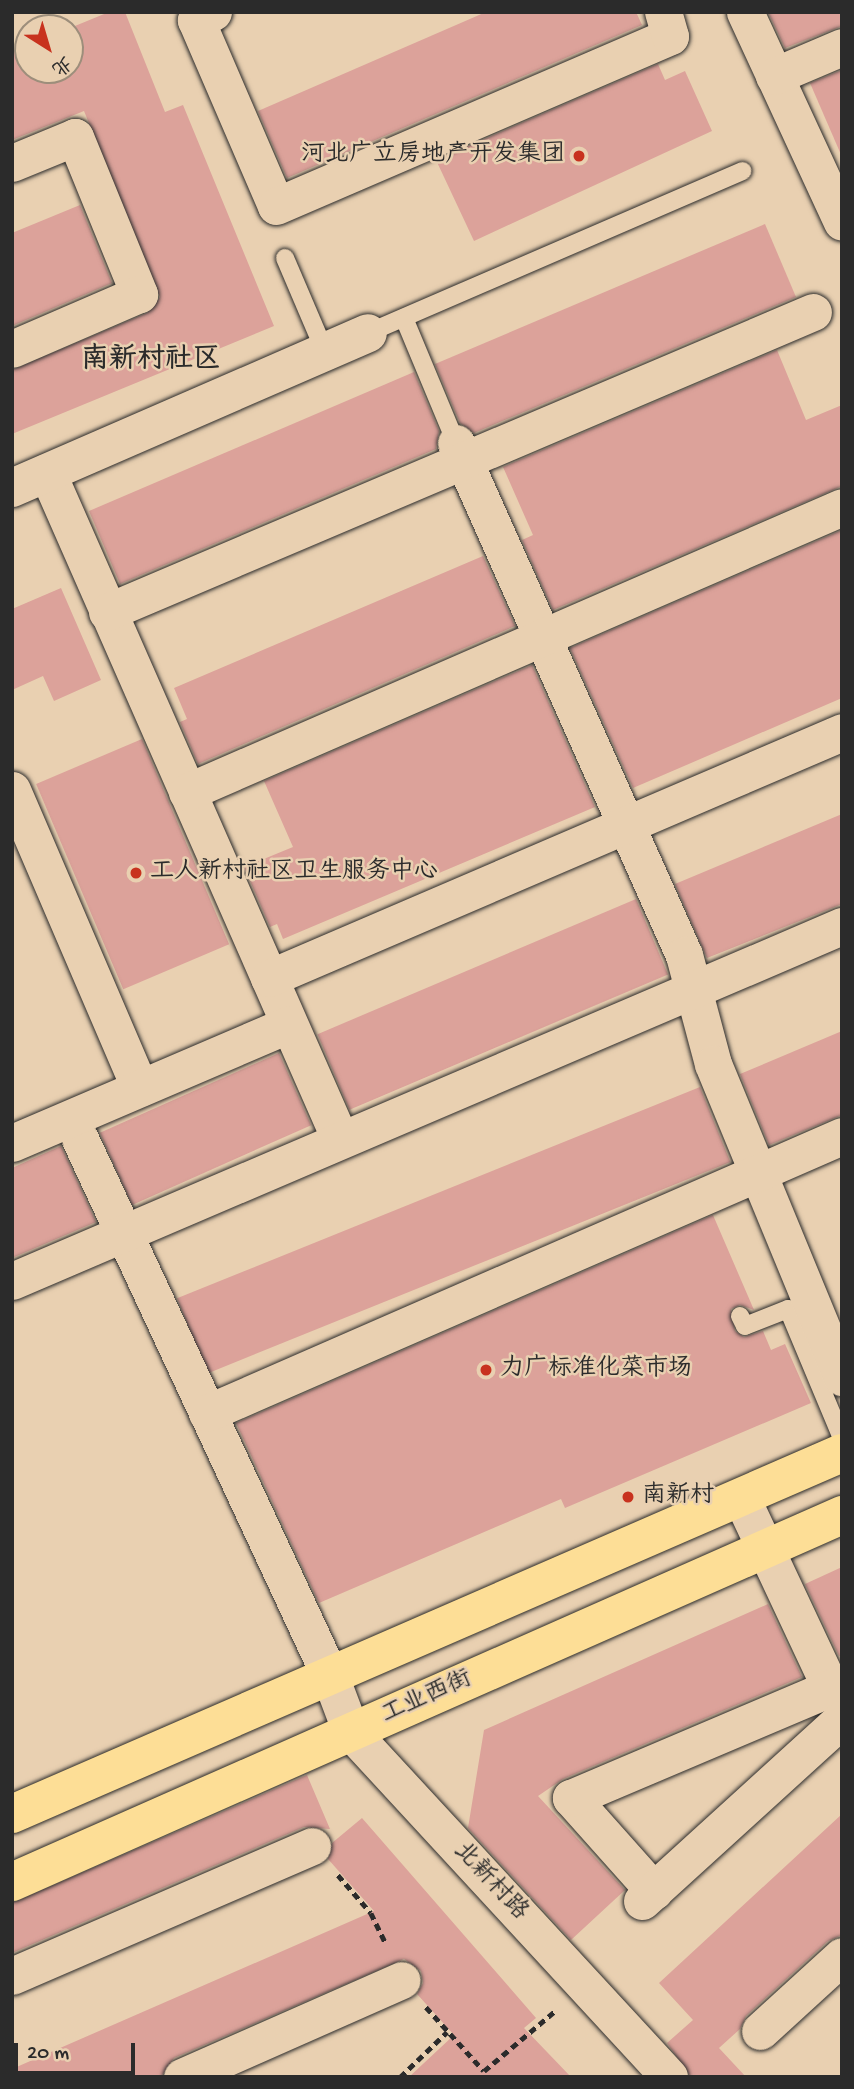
<!DOCTYPE html>
<html>
<head>
<meta charset="utf-8">
<style>
	body { margin:0 }
	#map { position:relative; width:854px; height:2089px; overflow:hidden; background:#e9d0b1; font-family:"Gochi Hand","LXGW WenKai TC",sans-serif }
	div>[style] { position:absolute }
	.building>* { inset:0; background:#dca29a; transform-origin:0 0 }
	.path>* { height:4.5px; margin-top:-2.25px; transform-origin:0; background:repeating-linear-gradient(90deg,#2b2b2b 0 7px,transparent 0 12px) }
	.roads { filter:drop-shadow(0 0 2px #2b2b2b) drop-shadow(0 0 2px #2b2b2b) }
	.lane>* { height:18px; margin:-9px; padding:0 9px; transform-origin:9px; border-radius:9px; background:#e9d0b1 }
	.street>* { height:37px; margin:-18.5px; padding:0 18.5px; transform-origin:18.5px; border-radius:18.5px; background:#e9d0b1 }
	.secondary>* { height:38px; margin:-19px; padding:0 19px; transform-origin:19px; border-radius:19px; background:#e9d0b1 }
	.primary>* { height:38px; margin:-19px; padding:0 19px; transform-origin:19px; border-radius:19px; background:#fdde96 }
	.dots>* { width:19px; height:19px; translate:-50% -50%; box-sizing:border-box; border:4px solid #e9d0b1; border-radius:50% }
	span { translate:-50% -50%; white-space:nowrap; text-align:center; line-height:1.15; -webkit-text-stroke:5px #e9d0b1; paint-order:stroke }
	.poi-label { font-size:24px; color:#2b2b2b }
	.right { translate:-100% -50%; text-align:right }
	.left { translate:0 -50%; text-align:left }
	.street-label { font-size:24px; color:#2b2b2b }
	.quarter-label { font-size:28px; color:#2b2b2b; font-weight:700 }
	.frame { position:absolute; inset:0; border:14px solid #2b2b2b; pointer-events:none }
	.north { position:absolute; left:14px; top:14px; width:70px; height:70px; box-sizing:border-box; background:#e9d0b1; border:2px solid #9d8e7b; border-radius:50%; rotate:143deg; font-size:19px; font-weight:700; line-height:28px; text-align:center; color:#2b2b2b }
	.north::after { content:''; display:block; margin:auto; width:24px; height:32px; background:#c8321e; clip-path:polygon(50% 0,100% 100%,50% 72%,0 100%) }
	.scale { position:absolute; left:14px; top:2043px; width:121px; height:32px; box-sizing:border-box; border:4px solid #2b2b2b; border-top:0; padding-left:9px; font-size:21px; line-height:24px; white-space:nowrap; color:#2b2b2b; -webkit-text-stroke:5px #e9d0b1; paint-order:stroke }
</style>
</head>
<body>
<div id="map">
	<div class="building">
		<div style="clip-path:polygon(109px 12px,125px 12px,165px 112px,183px 105px,274px 326px,12px 434px,12px 370px,147px 313px,160px 297px,84px 111px,12px 140px,12px 51px,28px 45px,28px 70px,70px 70px,70px 28px)"></div>
		<div style="clip-path:polygon(486px 12px,636px 12px,642px 25px,287px 178px,258px 111px)"></div>
		<div style="clip-path:polygon(768px 12px,842px 12px,842px 26px,785px 48px)"></div>
		<div style="clip-path:polygon(658px 64px,665px 80px,685px 71px,712px 131px,474px 241px,436px 160px)"></div>
		<div style="clip-path:polygon(842px 70px,842px 157px,810px 83px)"></div>
		<div style="clip-path:polygon(80px 205px,112px 283px,12px 326px,12px 233px)"></div>
		<div style="clip-path:polygon(765px 224px,796px 297px,474px 433px,460px 423px,435px 364px)"></div>
		<div style="clip-path:polygon(777px 350px,806px 420px,842px 405px,842px 486px,553px 610px,522px 540px,533px 535px,503px 467px)"></div>
		<div style="clip-path:polygon(414px 372px,439px 431px,436px 449px,120px 584px,89px 511px)"></div>
		<div style="clip-path:polygon(842px 530px,842px 698px,633px 788px,570px 648px)"></div>
		<div style="clip-path:polygon(483px 556px,515px 626px,198px 764px,180px 722px,187px 719px,174px 688px)"></div>
		<div style="clip-path:polygon(61px 588px,101px 680px,54px 701px,43px 676px,12px 690px,12px 609px)"></div>
		<div style="clip-path:polygon(532px 665px,595px 807px,283px 939px,277px 924px,270px 927px,244px 867px,293px 847px,264px 781px)"></div>
		<div style="left:142px;top:739px;width:223px;height:115px;rotate:67deg"></div>
		<div style="clip-path:polygon(842px 814px,842px 904px,707px 958px,675px 884px)"></div>
		<div style="left:636px;top:899px;width:82px;height:346px;rotate:67deg"></div>
		<div style="clip-path:polygon(842px 1031px,842px 1115px,769px 1145px,740px 1074px)"></div>
		<div style="left:279px;top:1053px;width:79px;height:196px;rotate:66deg"></div>
		<div style="left:700px;top:1087px;width:81px;height:564px;rotate:68deg"></div>
		<div style="clip-path:polygon(61px 1146px,96px 1222px,12px 1258px,12px 1168px)"></div>
		<div style="clip-path:polygon(713px 1215px,754px 1310px,740px 1305px,731px 1309px,735px 1331px,744px 1337px,763px 1331px,771px 1350px,785px 1344px,811px 1403px,565px 1508px,561px 1499px,319px 1603px,236px 1423px)"></div>
		<div style="clip-path:polygon(842px 1567px,842px 1655px,839px 1656px,805px 1584px)"></div>
		<div style="clip-path:polygon(768px 1604px,802px 1677px,563px 1779px,538px 1796px,625px 1890px,571px 1940px,468px 1828px,484px 1730px)"></div>
		<div style="clip-path:polygon(307px 1775px,330px 1829px,304px 1827px,12px 1953px,12px 1903px)"></div>
		<div style="clip-path:polygon(842px 1814px,842px 1935px,828px 1941px,746px 2016px,740px 2029px,719px 2048px,746px 2077px,691px 2077px,667px 2043px,693px 2020px,659px 1983px)"></div>
		<div style="clip-path:polygon(362px 1818px,536px 2018px,524px 2028px,571px 2077px,409px 2077px,454px 2035px,417px 1994px,423px 1983px,421px 1971px,404px 1959px,174px 2058px,161px 2077px,12px 2077px,12px 2069px,374px 1911px,328px 1859px,332px 1843px)"></div>
	</div>
	<div class="path">
		<div style="left:338px;top:1875px;width:50px;rotate:49deg"></div>
		<div style="left:371px;top:1913px;width:34px;rotate:64deg"></div>
		<div style="left:426px;top:2007px;width:86px;rotate:47.8deg"></div>
		<div style="left:484px;top:2071px;width:93px;rotate:-40.2deg"></div>
		<div style="left:400px;top:2077px;width:65px;rotate:-43.8deg"></div>
	</div>
	<div class="roads">
		<div class="lane">
			<div style="left:285px;top:258px;width:102px;rotate:66.9deg"></div>
			<div style="left:404px;top:318px;width:135px;rotate:67.4deg"></div>
			<div style="left:368px;top:333px;width:408px;rotate:-23.4deg"></div>
			<div style="left:740px;top:1316px;width:11px;rotate:63deg"></div>
			<div style="left:745px;top:1326px;width:46px;rotate:-21.6deg"></div>
			<div style="left:788px;top:1309px;width:140px;rotate:67.3deg"></div>
		</div>
		<div class="street">
			<div style="left:213px;top:12px;width:19px;rotate:155deg"></div>
			<div style="left:196px;top:20px;width:202px;rotate:66.7deg"></div>
			<div style="left:276px;top:206px;width:429px;rotate:-23.3deg"></div>
			<div style="left:670px;top:36px;width:25px;rotate:-106deg"></div>
			<div style="left:745px;top:12px;width:231px;rotate:65.2deg"></div>
			<div style="left:774px;top:76px;width:74px;rotate:-23.1deg"></div>
			<div style="left:12px;top:163px;width:68px;rotate:-22.4deg"></div>
			<div style="left:75px;top:137px;width:170px;rotate:67.8deg"></div>
			<div style="left:139px;top:294px;width:138px;rotate:156.6deg"></div>
			<div style="left:456px;top:443px;width:560px;rotate:66deg"></div>
			<div style="left:684px;top:955px;width:113px;rotate:75.1deg"></div>
			<div style="left:713px;top:1064px;width:339px;rotate:67.6deg"></div>
			<div style="left:47px;top:472px;width:729px;rotate:66.29deg"></div>
			<div style="left:107px;top:612px;width:767px;rotate:-23.02deg"></div>
			<div style="left:12px;top:790px;width:324px;rotate:66.8deg"></div>
			<div style="left:187px;top:792px;width:714px;rotate:-23.51deg"></div>
			<div style="left:269px;top:978px;width:624px;rotate:-23.23deg"></div>
			<div style="left:80px;top:1139px;width:592px;rotate:65.04deg"></div>
			<div style="left:330px;top:1676px;width:60px;rotate:69.4deg"></div>
			<div style="left:351px;top:1732px;width:469px;rotate:47.3deg"></div>
			<div style="left:12px;top:1143px;width:301px;rotate:-23.2deg"></div>
			<div style="left:12px;top:1281px;width:903px;rotate:-23.16deg"></div>
			<div style="left:207px;top:1413px;width:693px;rotate:-23.57deg"></div>
			<div style="left:741px;top:1497px;width:210px;rotate:64.9deg"></div>
			<div style="left:654px;top:1891px;width:125px;rotate:-131.7deg"></div>
			<div style="left:571px;top:1798px;width:294px;rotate:-23deg"></div>
			<div style="left:642px;top:1901px;width:270px;rotate:-42.3deg"></div>
			<div style="left:12px;top:1976px;width:327px;rotate:-23.4deg"></div>
			<div style="left:760px;top:2031px;width:111px;rotate:-42.4deg"></div>
			<div style="left:182px;top:2077px;width:240px;rotate:-23.8deg"></div>
		</div>
		<div class="secondary">
			<div style="left:12px;top:488px;width:388px;rotate:-23.5deg"></div>
		</div>
		<div class="primary">
			<div style="left:12px;top:1814px;width:905px;rotate:-23.51deg"></div>
			<div style="left:12px;top:1882px;width:908px;rotate:-23.85deg"></div>
		</div>
	</div>
	<div class="dots">
		<div style="left:579px;top:156px;background:#c8321e"></div>
		<div style="left:136px;top:873px;background:#c8321e"></div>
		<div style="left:486px;top:1370px;background:#c8321e"></div>
		<div style="left:628px;top:1497px;background:#c8321e"></div>
	</div>
	<div class="poi-label">
		<span class="right" style="left:565px;top:156px">河北广立房地产开发集团</span>
		<span class="left" style="left:150px;top:873px">工人新村社区卫生服务中心</span>
		<span class="left" style="left:500px;top:1370px">力广标准化菜市场</span>
		<span class="left" style="left:642px;top:1497px">南新村</span>
	</div>
	<div class="street-label">
		<span style="left:427px;top:1698px;rotate:-24deg">工业西街</span>
		<span style="left:490px;top:1882px;rotate:47deg">北新村路</span>
	</div>
	<div class="quarter-label">
		<span style="left:151px;top:361px">南新村社区</span>
	</div>
	<div class="frame"></div>
	<div class="north">北</div>
	<div class="scale">20 m</div>
</div>
</body>
</html>
